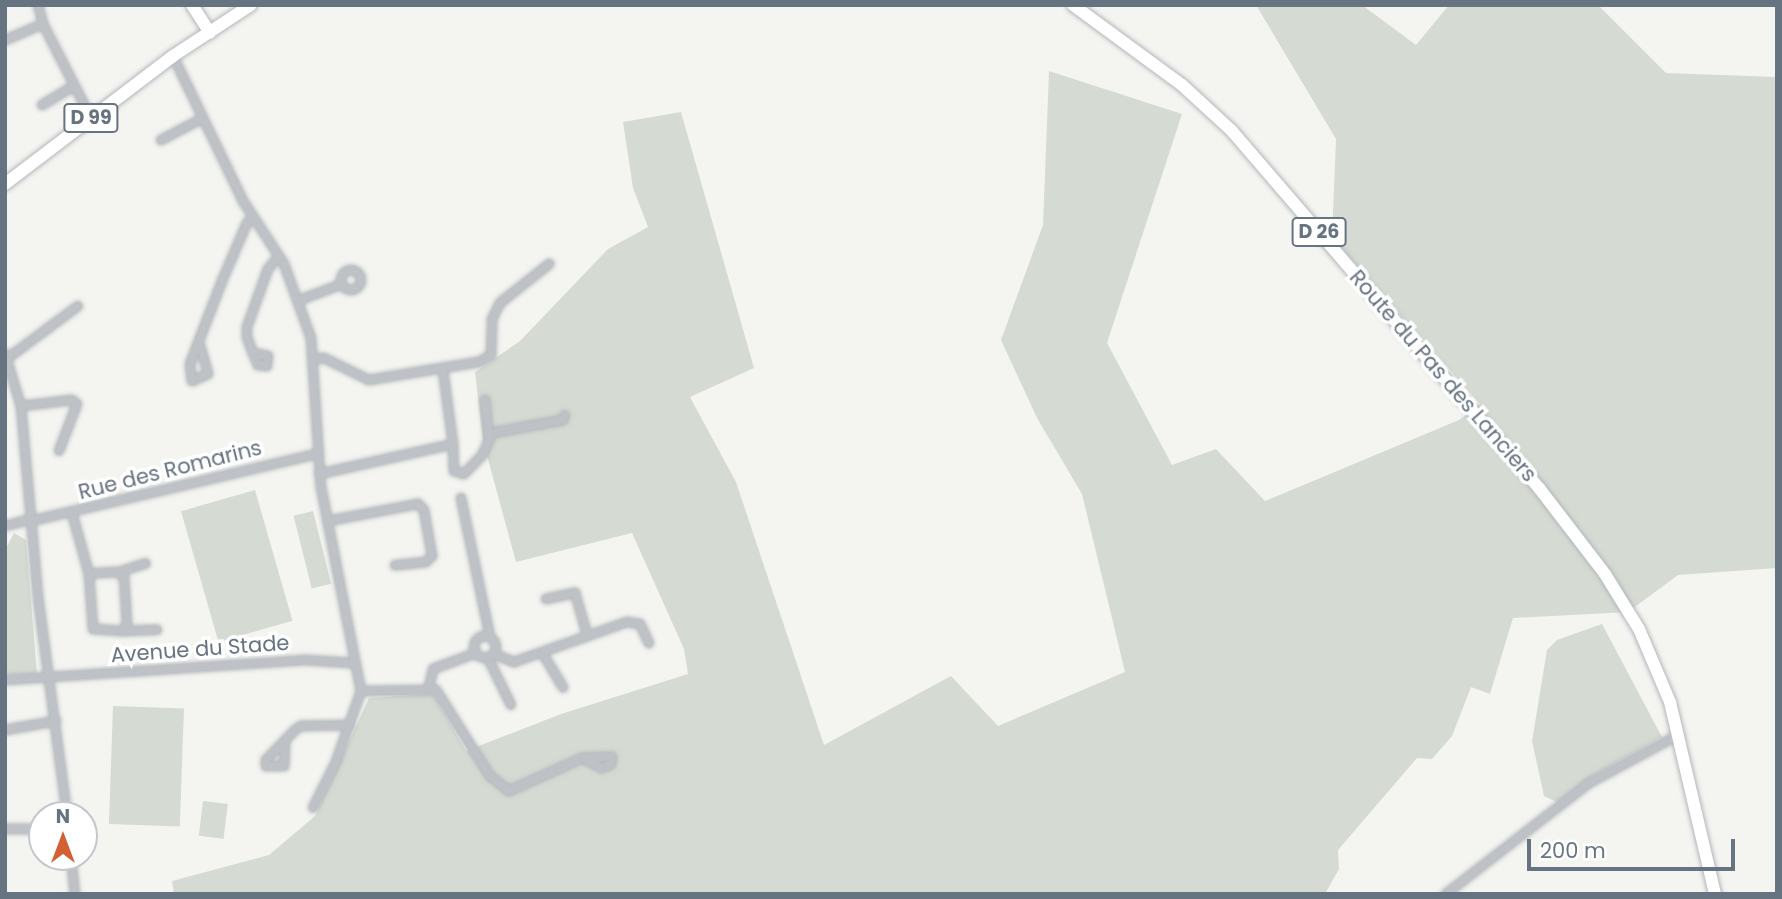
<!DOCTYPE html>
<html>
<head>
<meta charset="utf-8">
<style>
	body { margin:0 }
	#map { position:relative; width:1782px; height:899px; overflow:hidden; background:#f4f5f1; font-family:Poppins,sans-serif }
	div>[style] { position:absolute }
	.green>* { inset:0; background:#d5dbd3; transform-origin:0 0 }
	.roads { filter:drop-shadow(0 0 2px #b3b7bb) drop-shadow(0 0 2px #b3b7bb) }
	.street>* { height:8px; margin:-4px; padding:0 4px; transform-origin:4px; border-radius:4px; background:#bec1c5 }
	.street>.ring { margin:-4px; padding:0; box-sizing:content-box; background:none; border:8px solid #bec1c5; border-radius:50% }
	.secondary>* { height:12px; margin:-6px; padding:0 6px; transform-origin:6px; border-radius:6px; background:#fff }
	.primary>* { height:12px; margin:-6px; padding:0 6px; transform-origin:6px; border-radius:6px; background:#fff }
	span { translate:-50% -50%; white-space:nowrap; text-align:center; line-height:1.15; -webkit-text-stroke:7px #fff; paint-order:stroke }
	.shield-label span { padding:2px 5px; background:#fff; border:2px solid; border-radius:5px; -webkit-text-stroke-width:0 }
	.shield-label { font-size:19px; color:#667380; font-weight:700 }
	.street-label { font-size:21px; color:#667380 }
	.frame { position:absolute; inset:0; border:7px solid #667380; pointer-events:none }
	.north { position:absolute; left:28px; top:801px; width:70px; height:70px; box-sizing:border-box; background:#fff; border:2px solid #c2c7cc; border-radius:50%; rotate:0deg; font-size:19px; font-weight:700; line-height:28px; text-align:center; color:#667380 }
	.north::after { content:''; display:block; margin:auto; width:24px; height:32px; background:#d36033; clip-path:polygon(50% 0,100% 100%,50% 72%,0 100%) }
	.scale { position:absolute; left:1527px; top:839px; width:208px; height:32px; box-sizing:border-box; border:4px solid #667380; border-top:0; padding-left:9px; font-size:21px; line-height:24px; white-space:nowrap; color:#667380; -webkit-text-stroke:5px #fff; paint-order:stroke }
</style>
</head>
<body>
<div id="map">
	<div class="green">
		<div style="clip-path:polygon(1256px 5px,1362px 5px,1416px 45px,1449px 5px,1598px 5px,1666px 73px,1777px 77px,1777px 568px,1678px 575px,1628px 612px,1513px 618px,1490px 694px,1471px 687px,1452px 736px,1432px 759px,1417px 758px,1338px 850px,1339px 869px,1325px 894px,174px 894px,172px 881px,269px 855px,315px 816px,369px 698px,433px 694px,466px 751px,561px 714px,688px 674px,684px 649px,632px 533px,516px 562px,483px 441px,475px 372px,520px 341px,608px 249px,648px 227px,633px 188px,623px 122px,681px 112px,754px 368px,690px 397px,736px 482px,824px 745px,951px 676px,998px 726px,1125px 672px,1082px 494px,1037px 418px,1001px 340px,1043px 225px,1049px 71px,1182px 114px,1107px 343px,1172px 465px,1216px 449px,1265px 501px,1459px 420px,1480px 404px,1332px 237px,1336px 139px)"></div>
		<div style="left:255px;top:490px;width:136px;height:77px;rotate:74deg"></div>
		<div style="left:313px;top:511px;width:75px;height:20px;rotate:76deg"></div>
		<div style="clip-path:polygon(14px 533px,26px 540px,37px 674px,5px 675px,5px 550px)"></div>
		<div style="clip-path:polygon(1602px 624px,1662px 737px,1595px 774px,1559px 803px,1544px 796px,1532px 741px,1547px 650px,1557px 640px)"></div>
		<div style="left:113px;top:706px;width:71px;height:118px;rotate:2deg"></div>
		<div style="left:203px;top:801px;width:25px;height:35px;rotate:7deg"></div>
	</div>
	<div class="roads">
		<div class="street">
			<div style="left:38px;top:5px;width:20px;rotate:75deg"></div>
			<div style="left:5px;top:40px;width:41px;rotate:-22.8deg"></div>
			<div style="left:43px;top:24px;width:106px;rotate:62.9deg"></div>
			<div style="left:173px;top:56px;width:161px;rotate:64.2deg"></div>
			<div style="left:243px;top:201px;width:75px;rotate:56.9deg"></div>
			<div style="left:284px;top:264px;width:79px;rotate:70deg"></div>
			<div style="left:311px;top:338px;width:149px;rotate:86.2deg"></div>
			<div style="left:321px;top:487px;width:208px;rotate:78.9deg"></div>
			<div style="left:361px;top:691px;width:75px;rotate:109.4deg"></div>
			<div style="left:336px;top:762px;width:51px;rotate:116.6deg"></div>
			<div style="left:42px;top:105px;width:35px;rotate:-31deg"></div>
			<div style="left:161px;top:140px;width:47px;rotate:-27.6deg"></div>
			<div class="ring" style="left:341px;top:270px;width:12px;height:12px"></div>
			<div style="left:300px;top:300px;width:45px;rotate:-20.9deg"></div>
			<div style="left:199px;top:342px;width:33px;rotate:74deg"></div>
			<div style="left:208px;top:374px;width:17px;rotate:156deg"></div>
			<div style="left:192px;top:381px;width:17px;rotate:-97deg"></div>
			<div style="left:190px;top:364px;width:89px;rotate:-68.9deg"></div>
			<div style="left:222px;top:281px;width:63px;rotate:-66.7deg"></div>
			<div style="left:247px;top:223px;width:7px;rotate:-45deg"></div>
			<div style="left:253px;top:353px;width:15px;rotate:11deg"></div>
			<div style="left:268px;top:356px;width:10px;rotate:96deg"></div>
			<div style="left:267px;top:366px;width:9px;rotate:-174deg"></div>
			<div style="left:258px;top:365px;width:13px;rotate:-113deg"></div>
			<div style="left:253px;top:353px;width:17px;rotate:-111deg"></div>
			<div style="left:247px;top:337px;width:10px;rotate:-90deg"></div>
			<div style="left:247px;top:327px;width:62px;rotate:-70.1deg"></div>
			<div style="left:268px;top:269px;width:17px;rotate:-50deg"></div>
			<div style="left:5px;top:354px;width:54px;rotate:72.9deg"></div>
			<div style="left:21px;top:406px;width:192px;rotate:84.9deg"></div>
			<div style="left:38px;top:597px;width:220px;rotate:82.4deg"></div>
			<div style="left:8px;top:358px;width:87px;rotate:-36.6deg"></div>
			<div style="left:315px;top:359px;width:9px;rotate:-6deg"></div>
			<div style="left:324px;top:358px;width:50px;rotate:26.1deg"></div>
			<div style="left:369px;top:380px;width:111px;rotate:-9.3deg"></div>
			<div style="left:479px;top:362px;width:14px;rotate:-30deg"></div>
			<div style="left:491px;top:355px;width:36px;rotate:-88deg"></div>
			<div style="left:492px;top:319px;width:18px;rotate:-63deg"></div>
			<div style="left:500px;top:303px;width:63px;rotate:-38.5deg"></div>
			<div style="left:485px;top:400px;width:38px;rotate:84deg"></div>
			<div style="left:21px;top:406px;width:51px;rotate:-6.7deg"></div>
			<div style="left:72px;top:400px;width:6px;rotate:39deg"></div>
			<div style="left:77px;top:404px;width:50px;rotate:111deg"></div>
			<div style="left:453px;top:444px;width:27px;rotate:88deg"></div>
			<div style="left:454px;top:471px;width:10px;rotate:17deg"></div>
			<div style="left:464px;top:474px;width:28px;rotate:-46deg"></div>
			<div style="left:483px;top:454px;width:23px;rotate:-67deg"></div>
			<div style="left:492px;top:433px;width:72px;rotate:-10.4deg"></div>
			<div style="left:563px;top:420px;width:5px;rotate:-68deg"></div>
			<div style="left:319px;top:474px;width:137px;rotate:-12.6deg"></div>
			<div style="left:453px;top:444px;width:75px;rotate:-97.7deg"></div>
			<div style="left:461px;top:498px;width:142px;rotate:78.2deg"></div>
			<div style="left:72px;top:513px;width:63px;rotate:74.4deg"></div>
			<div style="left:89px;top:574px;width:55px;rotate:85.8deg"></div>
			<div style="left:93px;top:629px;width:30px;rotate:4deg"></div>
			<div style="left:123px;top:631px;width:8px;rotate:-60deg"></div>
			<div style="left:127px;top:624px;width:48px;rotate:-93.6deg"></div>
			<div style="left:124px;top:576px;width:10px;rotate:-156deg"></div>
			<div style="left:115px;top:572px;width:26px;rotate:176deg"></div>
			<div style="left:31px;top:521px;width:294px;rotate:-13.2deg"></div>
			<div style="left:328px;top:521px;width:92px;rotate:-10.7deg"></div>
			<div style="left:418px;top:504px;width:8px;rotate:45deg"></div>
			<div style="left:424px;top:510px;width:47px;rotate:80.1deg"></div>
			<div style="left:432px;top:556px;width:8px;rotate:135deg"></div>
			<div style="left:426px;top:562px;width:31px;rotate:174deg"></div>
			<div style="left:5px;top:526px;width:27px;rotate:-15deg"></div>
			<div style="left:119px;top:572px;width:28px;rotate:-18deg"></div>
			<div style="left:546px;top:599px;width:30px;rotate:-12deg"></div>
			<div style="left:575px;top:593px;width:43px;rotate:73.7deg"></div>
			<div style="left:123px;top:631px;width:34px;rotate:-2deg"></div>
			<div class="ring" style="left:474px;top:636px;width:14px;height:14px"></div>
			<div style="left:494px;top:654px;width:22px;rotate:22deg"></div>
			<div style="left:514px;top:662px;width:120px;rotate:-19.5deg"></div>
			<div style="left:627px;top:622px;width:13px;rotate:9deg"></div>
			<div style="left:640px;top:624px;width:21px;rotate:65deg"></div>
			<div style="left:543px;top:654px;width:39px;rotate:59deg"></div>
			<div style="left:488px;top:658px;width:52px;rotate:63.9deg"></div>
			<div style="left:5px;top:680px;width:300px;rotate:-3.8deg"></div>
			<div style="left:304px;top:660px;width:49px;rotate:3.5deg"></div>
			<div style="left:429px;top:687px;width:18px;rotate:-77deg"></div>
			<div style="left:433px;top:669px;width:46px;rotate:-20.4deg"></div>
			<div style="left:361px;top:691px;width:75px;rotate:-0.8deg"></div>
			<div style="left:436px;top:690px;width:102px;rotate:57.9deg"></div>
			<div style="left:490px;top:776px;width:24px;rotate:38deg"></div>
			<div style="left:509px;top:791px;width:80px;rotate:-24.3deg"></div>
			<div style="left:582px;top:758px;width:30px;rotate:-2deg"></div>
			<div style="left:612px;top:757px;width:7px;rotate:98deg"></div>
			<div style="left:611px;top:764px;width:10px;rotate:156deg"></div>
			<div style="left:602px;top:768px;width:22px;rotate:-153deg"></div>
			<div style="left:5px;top:730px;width:52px;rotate:-10deg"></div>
			<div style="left:285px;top:741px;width:25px;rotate:92deg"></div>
			<div style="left:284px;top:766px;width:18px;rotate:180deg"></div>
			<div style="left:266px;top:766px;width:6px;rotate:-90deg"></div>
			<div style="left:266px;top:760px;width:40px;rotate:-46deg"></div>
			<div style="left:294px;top:731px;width:9px;rotate:-36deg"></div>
			<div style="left:301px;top:726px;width:49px;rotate:-1.2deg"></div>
			<div style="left:5px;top:829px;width:37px"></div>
			<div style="left:71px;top:857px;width:37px;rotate:84deg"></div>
			<div style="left:1446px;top:894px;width:181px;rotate:-37.8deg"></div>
			<div style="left:1589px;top:783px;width:103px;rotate:-28.3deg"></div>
		</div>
		<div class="secondary">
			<div style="left:192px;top:5px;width:33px;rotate:57deg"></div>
		</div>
		<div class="primary">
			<div style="left:1073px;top:5px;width:135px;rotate:36.3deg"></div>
			<div style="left:1182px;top:85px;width:67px;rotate:42.6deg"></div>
			<div style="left:1231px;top:130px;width:472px;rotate:49.3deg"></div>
			<div style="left:1539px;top:488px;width:108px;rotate:52.5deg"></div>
			<div style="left:1605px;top:574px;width:65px;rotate:58.3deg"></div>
			<div style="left:1639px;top:629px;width:79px;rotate:67deg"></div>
			<div style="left:1670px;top:702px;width:197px;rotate:76.8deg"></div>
			<div style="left:5px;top:184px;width:211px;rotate:-37.3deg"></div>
			<div style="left:173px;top:56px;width:93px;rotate:-33.2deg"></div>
		</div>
	</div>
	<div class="shield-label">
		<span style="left:91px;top:118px">D 99</span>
		<span style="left:1319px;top:232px">D 26</span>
	</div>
	<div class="street-label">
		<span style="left:1443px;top:376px;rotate:49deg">Route du Pas des Lanciers</span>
		<span style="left:170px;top:470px;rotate:-14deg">Rue des Romarins</span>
		<span style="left:200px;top:649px;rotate:-4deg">Avenue du Stade</span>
	</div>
	<div class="frame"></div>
	<div class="north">N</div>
	<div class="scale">200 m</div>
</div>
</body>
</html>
